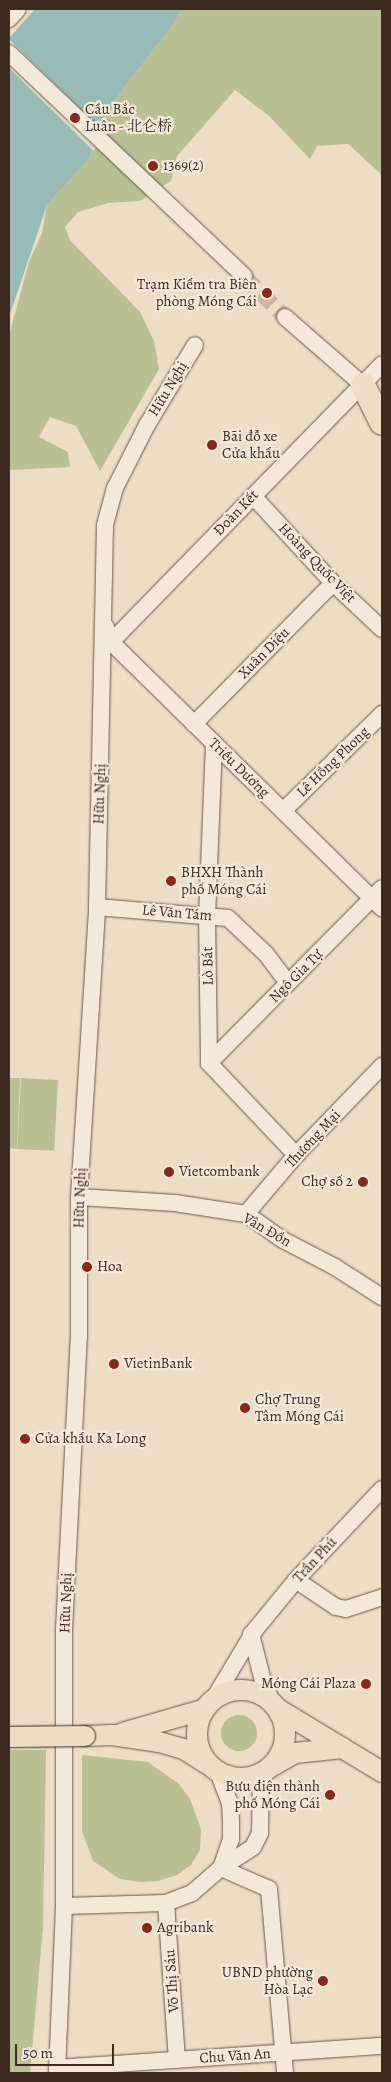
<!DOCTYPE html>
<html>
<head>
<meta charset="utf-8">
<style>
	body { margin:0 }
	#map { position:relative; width:391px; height:2082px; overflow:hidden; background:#ecddc5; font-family:Alegreya,"Noto Serif SC",serif }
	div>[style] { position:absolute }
	.green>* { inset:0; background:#b9c094; transform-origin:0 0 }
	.round { border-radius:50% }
	.water>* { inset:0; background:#99bbb6 }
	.pier>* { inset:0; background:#ecddc5 }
	.minor-tunnel>* { height:16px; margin-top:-8px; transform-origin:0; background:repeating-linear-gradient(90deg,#c9b9a4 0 16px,transparent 0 24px) }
	.roads { filter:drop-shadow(0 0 1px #685848) drop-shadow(0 0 1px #685848) }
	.minor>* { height:16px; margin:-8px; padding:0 8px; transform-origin:8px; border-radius:8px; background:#f3e9d9 }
	.major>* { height:20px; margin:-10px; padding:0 10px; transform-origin:10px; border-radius:10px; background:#ecddc5 }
	.major>.ring { margin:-10px; padding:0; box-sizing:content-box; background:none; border:20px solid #ecddc5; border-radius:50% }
	.highway>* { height:24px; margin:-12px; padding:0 12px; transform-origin:12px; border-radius:12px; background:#ecddc5 }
	.bridges { filter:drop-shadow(0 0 1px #3c2b1f) drop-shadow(0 0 1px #3c2b1f) }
	.major-bridge>* { height:20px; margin:-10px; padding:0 10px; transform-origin:10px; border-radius:10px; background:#ecddc5 }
	.dots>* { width:14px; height:14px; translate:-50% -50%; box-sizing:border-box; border:2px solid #f3e9d9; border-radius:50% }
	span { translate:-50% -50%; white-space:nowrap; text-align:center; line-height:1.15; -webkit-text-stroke:4.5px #f3e9d9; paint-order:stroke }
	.poi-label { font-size:15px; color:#3c2b1f }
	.left { translate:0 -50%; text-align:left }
	.right { translate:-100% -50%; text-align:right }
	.street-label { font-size:15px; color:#3c2b1f }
	.frame { position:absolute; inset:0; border:10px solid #3c2b1f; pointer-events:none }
	.scale { position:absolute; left:15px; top:2044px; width:99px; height:22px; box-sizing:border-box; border:2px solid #3c2b1f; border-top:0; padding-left:6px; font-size:15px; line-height:18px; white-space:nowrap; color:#3c2b1f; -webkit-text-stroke:4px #f3e9d9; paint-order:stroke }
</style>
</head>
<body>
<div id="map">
	<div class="green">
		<div style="clip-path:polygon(181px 9px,382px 9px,382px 175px,348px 144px,317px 146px,310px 159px,269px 116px,235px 90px,177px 156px,171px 181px,140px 201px,108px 203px,78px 212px,65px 227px,70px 240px,140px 312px,154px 341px,159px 369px,100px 471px,76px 426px,50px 417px,39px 437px,68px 452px,70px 467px,9px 470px,9px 336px,29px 262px,42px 233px,47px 205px,89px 159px,105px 112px,176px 21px)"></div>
		<div style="clip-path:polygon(9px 1078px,20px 1078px,17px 1149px,9px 1148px)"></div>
		<div style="left:21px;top:1078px;width:37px;height:71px;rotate:3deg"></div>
		<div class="round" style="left:221px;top:1715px;width:36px;height:36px"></div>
		<div style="clip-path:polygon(9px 1750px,46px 1750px,43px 1927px,30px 2073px,9px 2073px)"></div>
		<div style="clip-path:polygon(82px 1755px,148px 1762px,179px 1784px,190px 1799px,201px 1829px,200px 1850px,191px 1865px,177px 1875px,158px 1881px,141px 1882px,120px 1879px,93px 1861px,82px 1831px)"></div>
	</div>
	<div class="water">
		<div style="clip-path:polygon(35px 9px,181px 9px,176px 21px,105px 112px,89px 159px,47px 205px,9px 317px,9px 38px)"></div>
	</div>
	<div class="pier">
		<div style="clip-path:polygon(9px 39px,102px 130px,94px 151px,9px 68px)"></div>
	</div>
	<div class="minor-tunnel">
		<div style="left:244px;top:276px;width:58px;rotate:45deg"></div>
	</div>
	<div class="roads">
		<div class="minor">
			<div style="left:9px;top:19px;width:13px;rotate:-48deg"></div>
			<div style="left:9px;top:53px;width:324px;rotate:43.5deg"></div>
			<div style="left:285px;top:317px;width:103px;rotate:41.1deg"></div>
			<div style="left:253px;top:496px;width:118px;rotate:47.4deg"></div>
			<div style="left:333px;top:583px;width:67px;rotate:43.2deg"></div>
			<div style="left:106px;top:627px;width:16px;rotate:72deg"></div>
			<div style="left:111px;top:642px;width:380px;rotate:44.5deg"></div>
			<div style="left:111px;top:642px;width:388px;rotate:-45.7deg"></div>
			<div style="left:194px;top:724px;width:198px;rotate:-45.4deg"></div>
			<div style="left:214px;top:743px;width:172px;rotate:92.3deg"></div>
			<div style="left:207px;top:915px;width:148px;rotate:89.2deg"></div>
			<div style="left:209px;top:1063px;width:127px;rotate:46.6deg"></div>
			<div style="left:283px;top:811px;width:139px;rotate:-44.4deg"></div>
			<div style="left:97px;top:907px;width:131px;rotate:4.8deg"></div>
			<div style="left:228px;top:918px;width:52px;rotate:43.5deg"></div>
			<div style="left:266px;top:954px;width:36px;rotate:53deg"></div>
			<div style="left:209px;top:1063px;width:246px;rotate:-45.3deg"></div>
			<div style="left:79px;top:1197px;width:96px;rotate:3.6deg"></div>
			<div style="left:175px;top:1203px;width:72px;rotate:8.8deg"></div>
			<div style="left:246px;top:1214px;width:45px;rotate:35.1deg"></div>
			<div style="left:283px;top:1240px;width:59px;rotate:27.4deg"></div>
			<div style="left:335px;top:1267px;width:56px;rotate:32.6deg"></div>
			<div style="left:246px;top:1214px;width:77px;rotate:-49.7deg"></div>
			<div style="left:296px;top:1155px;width:124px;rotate:-46deg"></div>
			<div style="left:296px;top:1580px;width:48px;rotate:34deg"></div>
			<div style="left:336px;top:1607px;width:10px;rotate:11deg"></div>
			<div style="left:346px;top:1609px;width:38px;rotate:-18deg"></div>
			<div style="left:251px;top:1634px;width:49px;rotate:75.7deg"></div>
			<div style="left:263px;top:1681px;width:23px;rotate:67deg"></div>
			<div style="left:213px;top:1700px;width:82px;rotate:-59deg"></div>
			<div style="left:255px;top:1630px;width:65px;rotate:-50.6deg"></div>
			<div style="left:296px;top:1580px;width:125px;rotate:-46.6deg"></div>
			<div style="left:218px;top:1772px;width:33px;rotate:69deg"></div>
			<div style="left:230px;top:1803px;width:22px;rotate:87deg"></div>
			<div style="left:231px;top:1825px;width:14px;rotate:90deg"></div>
			<div style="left:231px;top:1839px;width:31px;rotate:109deg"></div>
			<div style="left:221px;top:1868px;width:52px;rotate:23.6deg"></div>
			<div style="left:269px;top:1889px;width:185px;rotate:85deg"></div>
			<div style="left:166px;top:1903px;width:157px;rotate:86deg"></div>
			<div style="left:64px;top:1906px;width:102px;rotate:-1.7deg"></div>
			<div style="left:166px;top:1903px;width:28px;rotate:-21deg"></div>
			<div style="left:192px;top:1893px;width:38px;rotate:-41deg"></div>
			<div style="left:221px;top:1868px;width:38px;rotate:-33deg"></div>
			<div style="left:253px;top:1847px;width:16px;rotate:-63deg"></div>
			<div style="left:260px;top:1833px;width:59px;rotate:-89deg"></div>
			<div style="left:57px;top:2068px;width:326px;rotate:-3.9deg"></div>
			<div style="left:57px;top:2073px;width:167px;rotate:-87.6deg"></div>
			<div style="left:64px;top:1906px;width:276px;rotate:-90deg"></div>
			<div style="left:64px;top:1630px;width:293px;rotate:-87.1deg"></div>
			<div style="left:79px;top:1337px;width:140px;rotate:-90deg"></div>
			<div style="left:79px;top:1197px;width:291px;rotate:-86.4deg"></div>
			<div style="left:97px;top:907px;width:382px;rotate:-88.8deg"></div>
			<div style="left:105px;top:525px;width:38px;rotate:-75deg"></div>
			<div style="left:115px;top:488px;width:71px;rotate:-63.1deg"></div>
			<div style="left:147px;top:425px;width:93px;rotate:-59deg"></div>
		</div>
		<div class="major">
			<div class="ring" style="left:197px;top:1690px;width:68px;height:68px"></div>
			<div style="left:278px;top:1709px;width:122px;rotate:31.2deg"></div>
			<div style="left:122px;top:1733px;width:84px;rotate:-15.9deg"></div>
			<div style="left:85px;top:1736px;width:27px;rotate:-2deg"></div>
			<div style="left:112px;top:1735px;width:48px;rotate:8.5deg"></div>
			<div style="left:159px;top:1742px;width:26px;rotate:16deg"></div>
			<div style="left:184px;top:1749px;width:27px;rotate:33deg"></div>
			<div style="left:274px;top:1765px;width:24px;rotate:-30deg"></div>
			<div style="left:295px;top:1753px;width:48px;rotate:-5.9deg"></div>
		</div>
		<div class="highway">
			<div style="left:363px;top:385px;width:42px;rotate:63.4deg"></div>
		</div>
	</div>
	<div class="bridges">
		<div class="major-bridge">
			<div style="left:9px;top:1737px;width:76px;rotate:-0.8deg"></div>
		</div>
	</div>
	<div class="dots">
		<div style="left:75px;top:118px;background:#8f2418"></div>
		<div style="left:153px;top:166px;background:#8f2418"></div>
		<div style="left:267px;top:293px;background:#8f2418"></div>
		<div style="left:212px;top:445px;background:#8f2418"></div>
		<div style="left:171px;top:881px;background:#8f2418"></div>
		<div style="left:169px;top:1172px;background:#8f2418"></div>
		<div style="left:363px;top:1182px;background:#8f2418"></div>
		<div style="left:87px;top:1267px;background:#8f2418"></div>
		<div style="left:114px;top:1364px;background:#8f2418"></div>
		<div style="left:245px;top:1408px;background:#8f2418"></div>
		<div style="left:25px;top:1439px;background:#8f2418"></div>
		<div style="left:366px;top:1684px;background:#8f2418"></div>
		<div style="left:330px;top:1795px;background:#8f2418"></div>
		<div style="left:147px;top:1928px;background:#8f2418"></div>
		<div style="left:323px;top:1981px;background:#8f2418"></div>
	</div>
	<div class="poi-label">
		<span class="left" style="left:85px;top:118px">Cầu Bắc<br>Luân - 北仑桥</span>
		<span class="left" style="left:163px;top:166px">1369(2)</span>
		<span class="right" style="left:257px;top:293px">Trạm Kiểm tra Biên<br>phòng Móng Cái</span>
		<span class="left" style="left:222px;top:445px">Bãi đỗ xe<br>Cửa khẩu</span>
		<span class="left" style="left:181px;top:881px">BHXH Thành<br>phố Móng Cái</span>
		<span class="left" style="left:179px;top:1172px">Vietcombank</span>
		<span class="right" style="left:353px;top:1182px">Chợ số 2</span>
		<span class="left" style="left:97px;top:1267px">Hoa</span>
		<span class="left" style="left:124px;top:1364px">VietinBank</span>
		<span class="left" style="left:255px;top:1408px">Chợ Trung<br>Tâm Móng Cái</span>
		<span class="left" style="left:35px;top:1439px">Cửa khẩu Ka Long</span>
		<span class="right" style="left:356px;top:1684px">Móng Cái Plaza</span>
		<span class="right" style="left:320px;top:1795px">Bưu điện thành<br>phố Móng Cái</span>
		<span class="left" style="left:157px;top:1928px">Agribank</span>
		<span class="right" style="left:313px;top:1981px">UBND phường<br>Hòa Lạc</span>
	</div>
	<div class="street-label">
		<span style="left:168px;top:389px;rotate:-59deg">Hữu Nghị</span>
		<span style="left:236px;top:513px;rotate:-46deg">Đoàn Kết</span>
		<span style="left:317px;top:563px;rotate:46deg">Hoàng Quốc Việt</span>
		<span style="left:264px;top:653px;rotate:-45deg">Xuân Diệu</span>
		<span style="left:333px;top:762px;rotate:-44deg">Lê Hồng Phong</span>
		<span style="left:239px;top:768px;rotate:44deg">Triều Dương</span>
		<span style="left:100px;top:794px;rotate:-88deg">Hữu Nghị</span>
		<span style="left:177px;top:913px;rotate:5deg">Lê Văn Tám</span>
		<span style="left:208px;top:966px;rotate:-91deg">Lò Bát</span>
		<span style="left:296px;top:976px;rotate:-45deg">Ngô Gia Tự</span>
		<span style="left:313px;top:1139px;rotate:-47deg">Thương Mại</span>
		<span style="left:80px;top:1198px;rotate:-88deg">Hữu Nghị</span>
		<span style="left:267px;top:1230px;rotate:30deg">Vân Đồn</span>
		<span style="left:315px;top:1560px;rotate:-47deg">Trần Phú</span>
		<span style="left:66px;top:1603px;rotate:-88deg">Hữu Nghị</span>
		<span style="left:172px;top:1981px;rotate:-94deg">Võ Thị Sáu</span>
		<span style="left:235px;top:2056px;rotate:-4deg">Chu Văn An</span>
	</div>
	<div class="frame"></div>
	<div class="scale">50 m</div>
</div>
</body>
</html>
